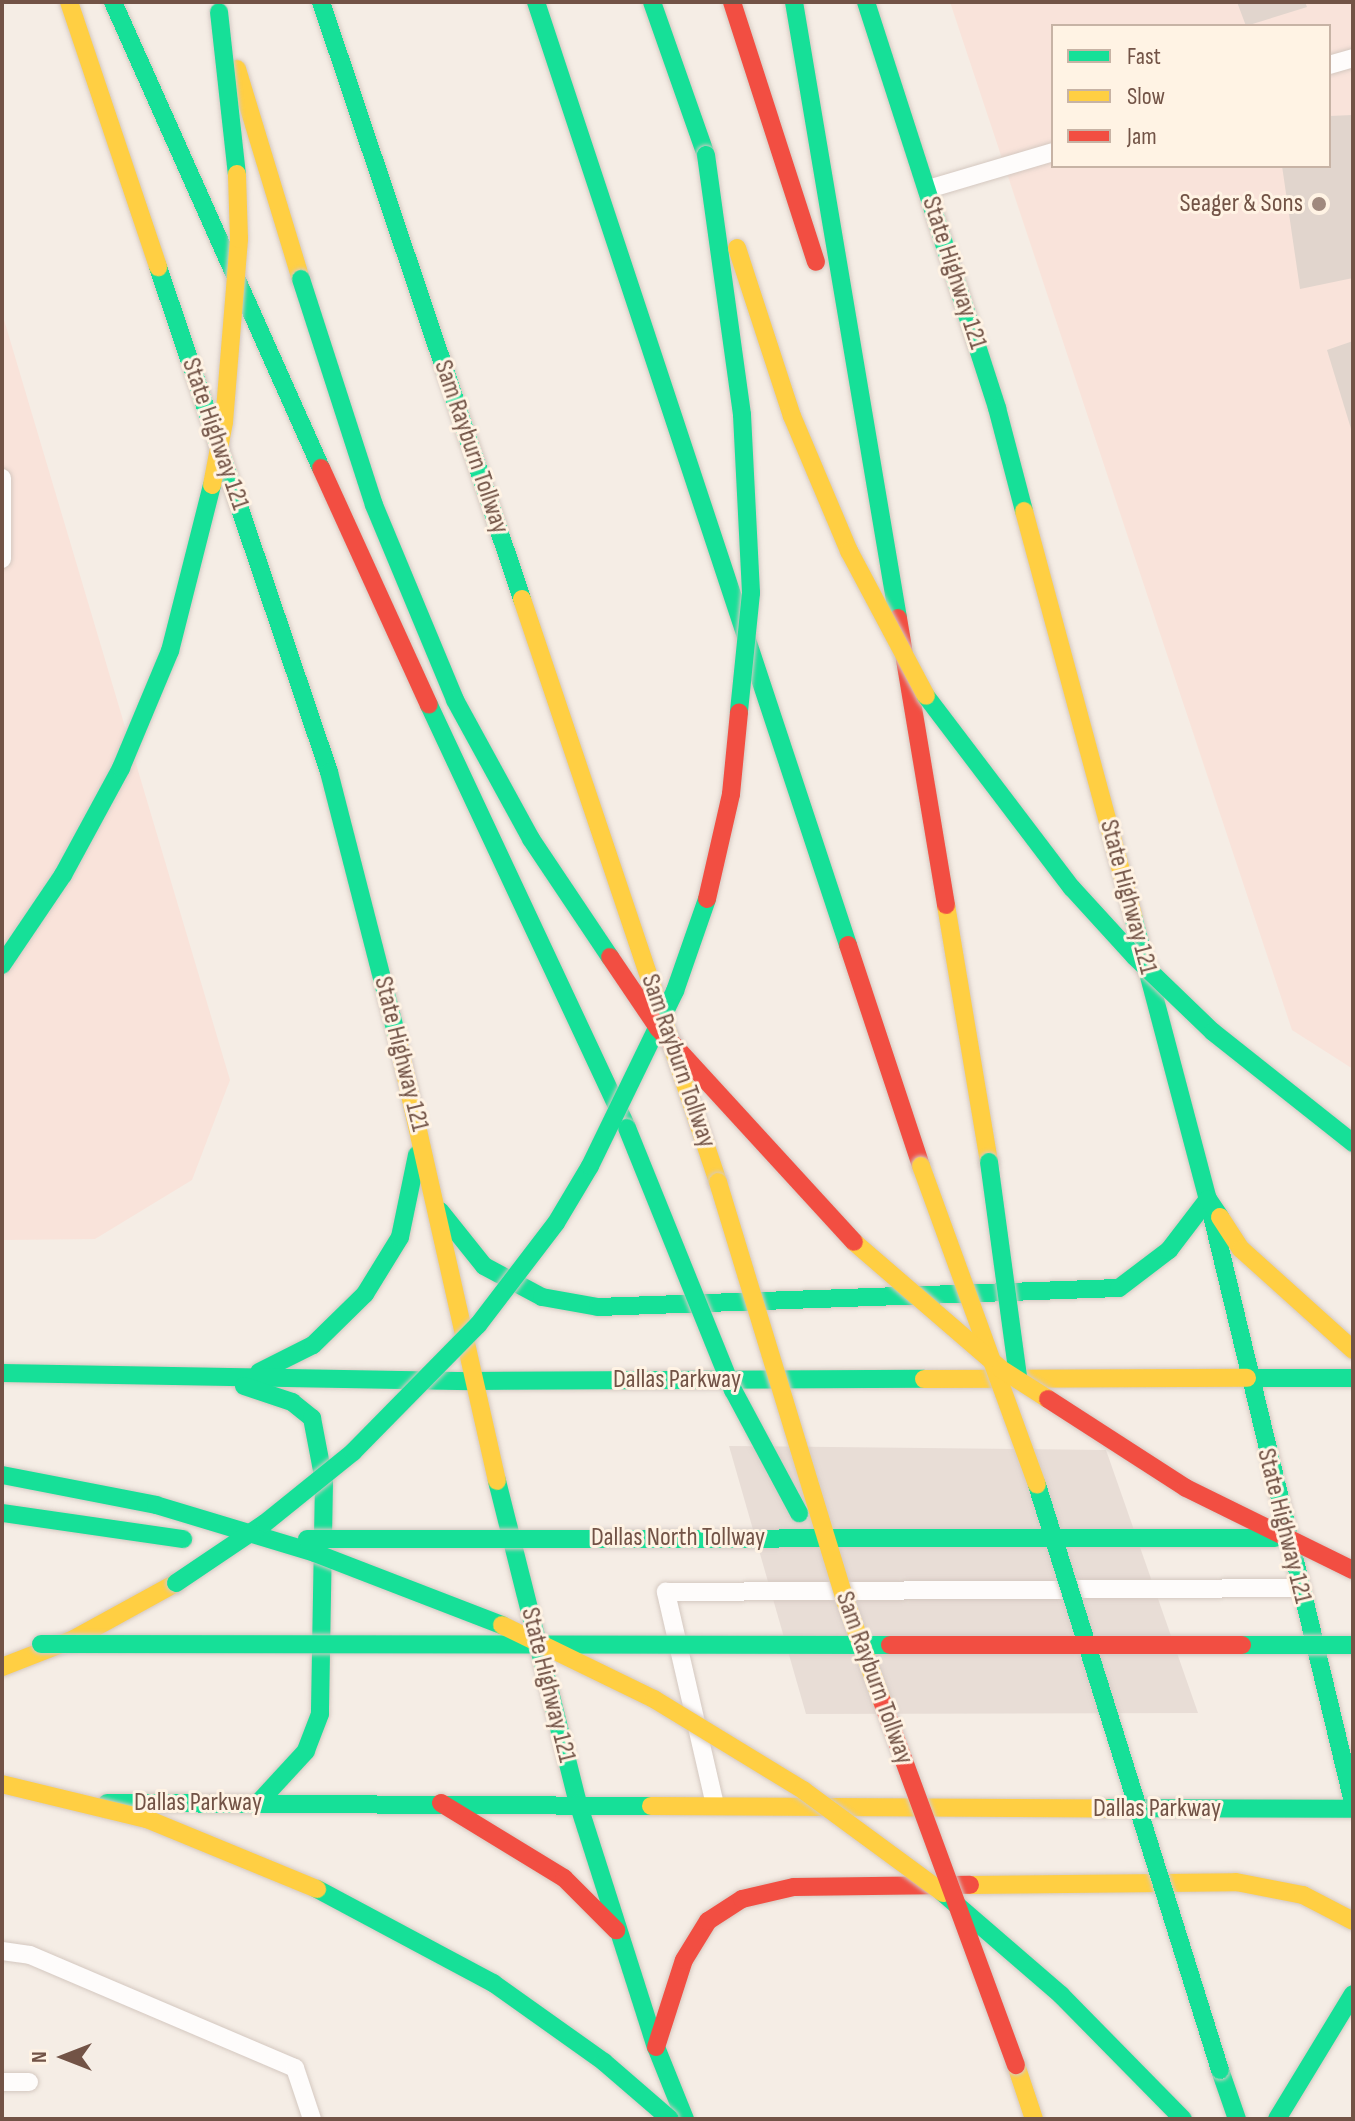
<!DOCTYPE html>
<html>
<head>
<meta charset="utf-8">
<style>
	body { margin:0 }
	#map { position:relative; width:1355px; height:2121px; overflow:hidden; background:#f5ede5; font-family:"Sofia Sans Condensed",sans-serif }
	div>[style] { position:absolute }
	.commercial>* { inset:0; background:#f9e3da }
	.industrial>* { inset:0; background:#e8ddd6 }
	.building>* { inset:0; background:#e1d5cd }
	.roads { filter:drop-shadow(0 0 2px #d4c8c0) drop-shadow(0 0 2px #d4c8c0) }
	.lane>* { height:18px; margin:-9px; padding:0 9px; transform-origin:9px; border-radius:9px; background:#fefcfb }
	.fast>* { height:18px; margin:-9px; padding:0 9px; transform-origin:9px; border-radius:9px; background:#16e098 }
	.slow>* { height:18px; margin:-9px; padding:0 9px; transform-origin:9px; border-radius:9px; background:#ffcf43 }
	.jam>* { height:18px; margin:-9px; padding:0 9px; transform-origin:9px; border-radius:9px; background:#f24e42 }
	.bridges { filter:drop-shadow(0 0 2px #d4c9c3) drop-shadow(0 0 2px #d4c9c3) }
	.fast-bridge>* { height:18px; margin:-9px; padding:0 9px; transform-origin:9px; border-radius:9px; background:#16e098 }
	.slow-bridge>* { height:18px; margin:-9px; padding:0 9px; transform-origin:9px; border-radius:9px; background:#ffcf43 }
	.jam-bridge>* { height:18px; margin:-9px; padding:0 9px; transform-origin:9px; border-radius:9px; background:#f24e42 }
	.dots>* { width:22px; height:22px; translate:-50% -50%; box-sizing:border-box; border:4px solid #fff3e4; border-radius:50% }
	span { translate:-50% -50%; white-space:nowrap; text-align:center; line-height:1.15; -webkit-text-stroke:6px #fff3e4; paint-order:stroke }
	.poi-label { font-size:26px; color:#725346 }
	.right { translate:-100% -50%; text-align:right }
	.street-label { font-size:26px; color:#725346 }
	.frame { position:absolute; inset:0; border:4px solid #725346; pointer-events:none }
	.legend { position:absolute; left:1051px; top:24px; width:280px; height:144px; box-sizing:border-box; background:#fff3e4; border:2px solid #c7b3a5; margin:0; padding:10px 14px; list-style:none; font-size:24px; color:#725346 }
	.legend li { display:flex; align-items:center; gap:16px; height:40px }
	.legend b { width:40px; border:2px solid #c7b3a5 }
	.north { position:absolute; left:24px; top:2017px; width:80px; height:80px; -webkit-text-stroke:6px #fff3e4; paint-order:stroke; rotate:270deg; font-size:22px; font-weight:700; line-height:32px; text-align:center; color:#725346 }
	.north::after { content:''; display:block; margin:auto; width:28px; height:36px; background:#725346; clip-path:polygon(50% 0,100% 100%,50% 72%,0 100%) }
</style>
</head>
<body>
<div id="map">
	<div class="commercial">
		<div style="clip-path:polygon(evenodd,950px 2px,1353px 2px,1353px 1069px,1292px 1030px,950px 2px,1053px 26px,1329px 26px,1329px 166px,1053px 166px,1053px 26px)"></div>
		<div style="clip-path:polygon(2px 313px,230px 1080px,192px 1180px,95px 1239px,2px 1240px)"></div>
	</div>
	<div class="industrial">
		<div style="clip-path:polygon(729px 1446px,1106px 1450px,1198px 1713px,806px 1714px)"></div>
	</div>
	<div class="building">
		<div style="clip-path:polygon(1237px 2px,1305px 2px,1307px 7px,1246px 26px)"></div>
		<div style="clip-path:polygon(1353px 115px,1353px 278px,1300px 289px,1282px 166px,1329px 166px,1329px 116px)"></div>
		<div style="clip-path:polygon(1353px 341px,1353px 432px,1352px 432px,1327px 350px)"></div>
	</div>
	<div class="roads">
		<div class="lane">
			<div style="left:1329px;top:65px;width:25px;rotate:-16deg"></div>
			<div style="left:928px;top:189px;width:130px;rotate:-16.5deg"></div>
			<div style="left:2px;top:478px;width:81px;rotate:90deg"></div>
			<div style="left:715px;top:1805px;width:219px;rotate:-103deg"></div>
			<div style="left:666px;top:1592px;width:634px;rotate:-0.36deg"></div>
			<div style="left:2px;top:1951px;width:28px;rotate:8deg"></div>
			<div style="left:30px;top:1955px;width:288px;rotate:23.1deg"></div>
			<div style="left:295px;top:2068px;width:54px;rotate:71.6deg"></div>
			<div style="left:2px;top:2082px;width:27px"></div>
		</div>
		<div class="fast">
			<div style="left:113px;top:2px;width:510px;rotate:65.95deg"></div>
			<div style="left:321px;top:2px;width:630px;rotate:71.39deg"></div>
			<div style="left:536px;top:2px;width:993px;rotate:71.69deg"></div>
			<div style="left:652px;top:2px;width:162px;rotate:70.6deg"></div>
			<div style="left:794px;top:2px;width:625px;rotate:80.42deg"></div>
			<div style="left:866px;top:2px;width:427px;rotate:72.1deg"></div>
			<div style="left:997px;top:408px;width:106px;rotate:75.3deg"></div>
			<div style="left:158px;top:267px;width:533px;rotate:71.29deg"></div>
			<div style="left:329px;top:772px;width:274px;rotate:75.6deg"></div>
			<div style="left:429px;top:705px;width:467px;rotate:64.9deg"></div>
			<div style="left:1133px;top:916px;width:293px;rotate:75.2deg"></div>
			<div style="left:1208px;top:1199px;width:620px;rotate:76.48deg"></div>
			<div style="left:440px;top:1211px;width:70px;rotate:51.3deg"></div>
			<div style="left:484px;top:1266px;width:66px;rotate:28.1deg"></div>
			<div style="left:542px;top:1297px;width:57px;rotate:10.1deg"></div>
			<div style="left:598px;top:1307px;width:521px;rotate:-2.09deg"></div>
			<div style="left:1119px;top:1288px;width:63px;rotate:-37.2deg"></div>
			<div style="left:1169px;top:1250px;width:64px;rotate:-52.6deg"></div>
			<div style="left:1208px;top:1199px;width:22px;rotate:56deg"></div>
			<div style="left:259px;top:1372px;width:60px;rotate:-26.6deg"></div>
			<div style="left:313px;top:1345px;width:73px;rotate:-44.4deg"></div>
			<div style="left:365px;top:1294px;width:67px;rotate:-58.4deg"></div>
			<div style="left:400px;top:1237px;width:84px;rotate:-78.3deg"></div>
			<div style="left:2px;top:1373px;width:470px;rotate:1deg"></div>
			<div style="left:472px;top:1381px;width:452px;rotate:-0.3deg"></div>
			<div style="left:1247px;top:1378px;width:106px"></div>
			<div style="left:244px;top:1386px;width:51px;rotate:18.4deg"></div>
			<div style="left:292px;top:1402px;width:26px;rotate:39deg"></div>
			<div style="left:312px;top:1418px;width:64px;rotate:79.2deg"></div>
			<div style="left:324px;top:1481px;width:233px;rotate:91deg"></div>
			<div style="left:320px;top:1714px;width:40px;rotate:111deg"></div>
			<div style="left:306px;top:1751px;width:71px;rotate:132.7deg"></div>
			<div style="left:497px;top:1481px;width:332px;rotate:75.9deg"></div>
			<div style="left:578px;top:1803px;width:256px;rotate:72.3deg"></div>
			<div style="left:656px;top:2047px;width:78px;rotate:68.1deg"></div>
			<div style="left:2px;top:1513px;width:183px;rotate:8.2deg"></div>
			<div style="left:107px;top:1803px;width:544px;rotate:0.32deg"></div>
			<div style="left:1106px;top:1808px;width:247px;rotate:0.2deg"></div>
			<div style="left:1220px;top:2070px;width:52px;rotate:70.9deg"></div>
			<div style="left:1277px;top:2119px;width:146px;rotate:-58.7deg"></div>
		</div>
		<div class="slow">
			<div style="left:69px;top:2px;width:280px;rotate:71.4deg"></div>
			<div style="left:237px;top:69px;width:220px;rotate:73.1deg"></div>
			<div style="left:1024px;top:511px;width:419px;rotate:74.9deg"></div>
			<div style="left:522px;top:599px;width:615px;rotate:71.42deg"></div>
			<div style="left:946px;top:905px;width:261px;rotate:80.5deg"></div>
			<div style="left:397px;top:1037px;width:455px;rotate:77.3deg"></div>
			<div style="left:1220px;top:1217px;width:38px;rotate:57deg"></div>
			<div style="left:1241px;top:1249px;width:151px;rotate:42deg"></div>
			<div style="left:924px;top:1379px;width:323px;rotate:-0.2deg"></div>
			<div style="left:2px;top:1667px;width:77px;rotate:-21.3deg"></div>
			<div style="left:74px;top:1639px;width:116px;rotate:-28.8deg"></div>
			<div style="left:651px;top:1806px;width:455px;rotate:0.3deg"></div>
			<div style="left:970px;top:1885px;width:266px;rotate:-0.6deg"></div>
			<div style="left:1236px;top:1882px;width:68px;rotate:11deg"></div>
			<div style="left:1303px;top:1895px;width:56px;rotate:27.5deg"></div>
			<div style="left:1016px;top:2065px;width:57px;rotate:71.6deg"></div>
		</div>
		<div class="jam">
			<div style="left:732px;top:2px;width:273px;rotate:72.1deg"></div>
			<div style="left:321px;top:468px;width:260px;rotate:65.5deg"></div>
			<div style="left:898px;top:618px;width:291px;rotate:80.5deg"></div>
			<div style="left:848px;top:945px;width:233px;rotate:71.7deg"></div>
			<div style="left:441px;top:1803px;width:144px;rotate:31.4deg"></div>
			<div style="left:564px;top:1878px;width:74px;rotate:45deg"></div>
			<div style="left:656px;top:2047px;width:91px;rotate:-72.2deg"></div>
			<div style="left:684px;top:1960px;width:46px;rotate:-58.4deg"></div>
			<div style="left:708px;top:1921px;width:40px;rotate:-32.9deg"></div>
			<div style="left:742px;top:1899px;width:53px;rotate:-13deg"></div>
			<div style="left:794px;top:1887px;width:176px;rotate:-0.7deg"></div>
		</div>
	</div>
	<div class="bridges">
		<div class="fast-bridge">
			<div style="left:219px;top:12px;width:163px;rotate:83.7deg"></div>
			<div style="left:706px;top:155px;width:262px;rotate:82.1deg"></div>
			<div style="left:742px;top:415px;width:178px;rotate:87.1deg"></div>
			<div style="left:751px;top:593px;width:120px;rotate:95.8deg"></div>
			<div style="left:301px;top:279px;width:237px;rotate:72.1deg"></div>
			<div style="left:374px;top:505px;width:211px;rotate:67.4deg"></div>
			<div style="left:455px;top:700px;width:158px;rotate:61.3deg"></div>
			<div style="left:531px;top:839px;width:142px;rotate:56.2deg"></div>
			<div style="left:926px;top:696px;width:241px;rotate:52.8deg"></div>
			<div style="left:1072px;top:888px;width:93px;rotate:47.6deg"></div>
			<div style="left:1135px;top:957px;width:108px;rotate:43.9deg"></div>
			<div style="left:1213px;top:1032px;width:179px;rotate:38.4deg"></div>
			<div style="left:2px;top:965px;width:109px;rotate:-55.9deg"></div>
			<div style="left:63px;top:875px;width:122px;rotate:-61.5deg"></div>
			<div style="left:121px;top:768px;width:127px;rotate:-67.3deg"></div>
			<div style="left:170px;top:651px;width:171px;rotate:-75.8deg"></div>
			<div style="left:627px;top:1128px;width:283px;rotate:68deg"></div>
			<div style="left:733px;top:1390px;width:140px;rotate:61.8deg"></div>
			<div style="left:989px;top:1162px;width:217px;rotate:82.3deg"></div>
			<div style="left:2px;top:1475px;width:157px;rotate:11deg"></div>
			<div style="left:156px;top:1505px;width:166px;rotate:16.8deg"></div>
			<div style="left:315px;top:1553px;width:200px;rotate:21.1deg"></div>
			<div style="left:1037px;top:1485px;width:613px;rotate:72.63deg"></div>
			<div style="left:307px;top:1539px;width:968px;rotate:-0.06deg"></div>
			<div style="left:176px;top:1583px;width:107px;rotate:-34deg"></div>
			<div style="left:265px;top:1523px;width:113px;rotate:-38.9deg"></div>
			<div style="left:353px;top:1452px;width:178px;rotate:-45.5deg"></div>
			<div style="left:478px;top:1325px;width:128px;rotate:-52.6deg"></div>
			<div style="left:556px;top:1223px;width:66px;rotate:-59.2deg"></div>
			<div style="left:590px;top:1166px;width:195px;rotate:-64.1deg"></div>
			<div style="left:675px;top:991px;width:97px;rotate:-70.8deg"></div>
			<div style="left:41px;top:1644px;width:849px;rotate:0.07deg"></div>
			<div style="left:1242px;top:1645px;width:111px"></div>
			<div style="left:317px;top:1889px;width:200px;rotate:28.1deg"></div>
			<div style="left:493px;top:1983px;width:136px;rotate:35.4deg"></div>
			<div style="left:604px;top:2062px;width:87px;rotate:40.8deg"></div>
			<div style="left:943px;top:1893px;width:156px;rotate:40.8deg"></div>
			<div style="left:1061px;top:1995px;width:174px;rotate:45.5deg"></div>
		</div>
		<div class="slow-bridge">
			<div style="left:737px;top:248px;width:177px;rotate:71.9deg"></div>
			<div style="left:792px;top:416px;width:147px;rotate:67.1deg"></div>
			<div style="left:849px;top:551px;width:164px;rotate:62deg"></div>
			<div style="left:212px;top:485px;width:64px;rotate:-79.2deg"></div>
			<div style="left:224px;top:422px;width:184px;rotate:-85.3deg"></div>
			<div style="left:239px;top:239px;width:65px;rotate:-91.8deg"></div>
			<div style="left:921px;top:1166px;width:339px;rotate:70deg"></div>
			<div style="left:718px;top:1182px;width:437px;rotate:73.1deg"></div>
			<div style="left:845px;top:1600px;width:108px;rotate:69.9deg"></div>
			<div style="left:854px;top:1242px;width:194px;rotate:40.8deg"></div>
			<div style="left:1001px;top:1369px;width:56px;rotate:32.6deg"></div>
			<div style="left:502px;top:1625px;width:169px;rotate:26deg"></div>
			<div style="left:654px;top:1699px;width:175px;rotate:31.4deg"></div>
			<div style="left:803px;top:1790px;width:174px;rotate:36.3deg"></div>
			<div style="left:2px;top:1784px;width:149px;rotate:13.6deg"></div>
			<div style="left:147px;top:1819px;width:184px;rotate:22.4deg"></div>
		</div>
		<div class="jam-bridge">
			<div style="left:707px;top:899px;width:108px;rotate:-77.1deg"></div>
			<div style="left:731px;top:794px;width:82px;rotate:-84.4deg"></div>
			<div style="left:610px;top:957px;width:86px;rotate:55.9deg"></div>
			<div style="left:658px;top:1028px;width:290px;rotate:47.5deg"></div>
			<div style="left:1048px;top:1399px;width:164px;rotate:32.8deg"></div>
			<div style="left:1186px;top:1488px;width:186px;rotate:26.2deg"></div>
			<div style="left:890px;top:1645px;width:352px"></div>
			<div style="left:882px;top:1701px;width:388px;rotate:69.8deg"></div>
		</div>
	</div>
	<div class="dots">
		<div style="left:1319px;top:204px;background:#a0897e"></div>
	</div>
	<div class="poi-label">
		<span class="right" style="left:1303px;top:204px">Seager &amp; Sons</span>
	</div>
	<div class="street-label">
		<span style="left:954px;top:273px;rotate:72deg">State Highway 121</span>
		<span style="left:215px;top:434px;rotate:71deg">State Highway 121</span>
		<span style="left:471px;top:447px;rotate:71deg">Sam Rayburn Tollway</span>
		<span style="left:1128px;top:897px;rotate:75deg">State Highway 121</span>
		<span style="left:401px;top:1054px;rotate:76deg">State Highway 121</span>
		<span style="left:678px;top:1061px;rotate:71deg">Sam Rayburn Tollway</span>
		<span style="left:677px;top:1380px">Dallas Parkway</span>
		<span style="left:1284px;top:1526px;rotate:76deg">State Highway 121</span>
		<span style="left:678px;top:1538px">Dallas North Tollway</span>
		<span style="left:874px;top:1678px;rotate:70deg">Sam Rayburn Tollway</span>
		<span style="left:548px;top:1685px;rotate:76deg">State Highway 121</span>
		<span style="left:198px;top:1803px">Dallas Parkway</span>
		<span style="left:1157px;top:1809px">Dallas Parkway</span>
	</div>
	<div class="frame"></div>
	<ul class="legend">
	<li><b style="height:10px;background:#16e098"></b>Fast</li>
	<li><b style="height:10px;background:#ffcf43"></b>Slow</li>
	<li><b style="height:10px;background:#f24e42"></b>Jam</li>
	</ul>
	<div class="north">N</div>
</div>
</body>
</html>
